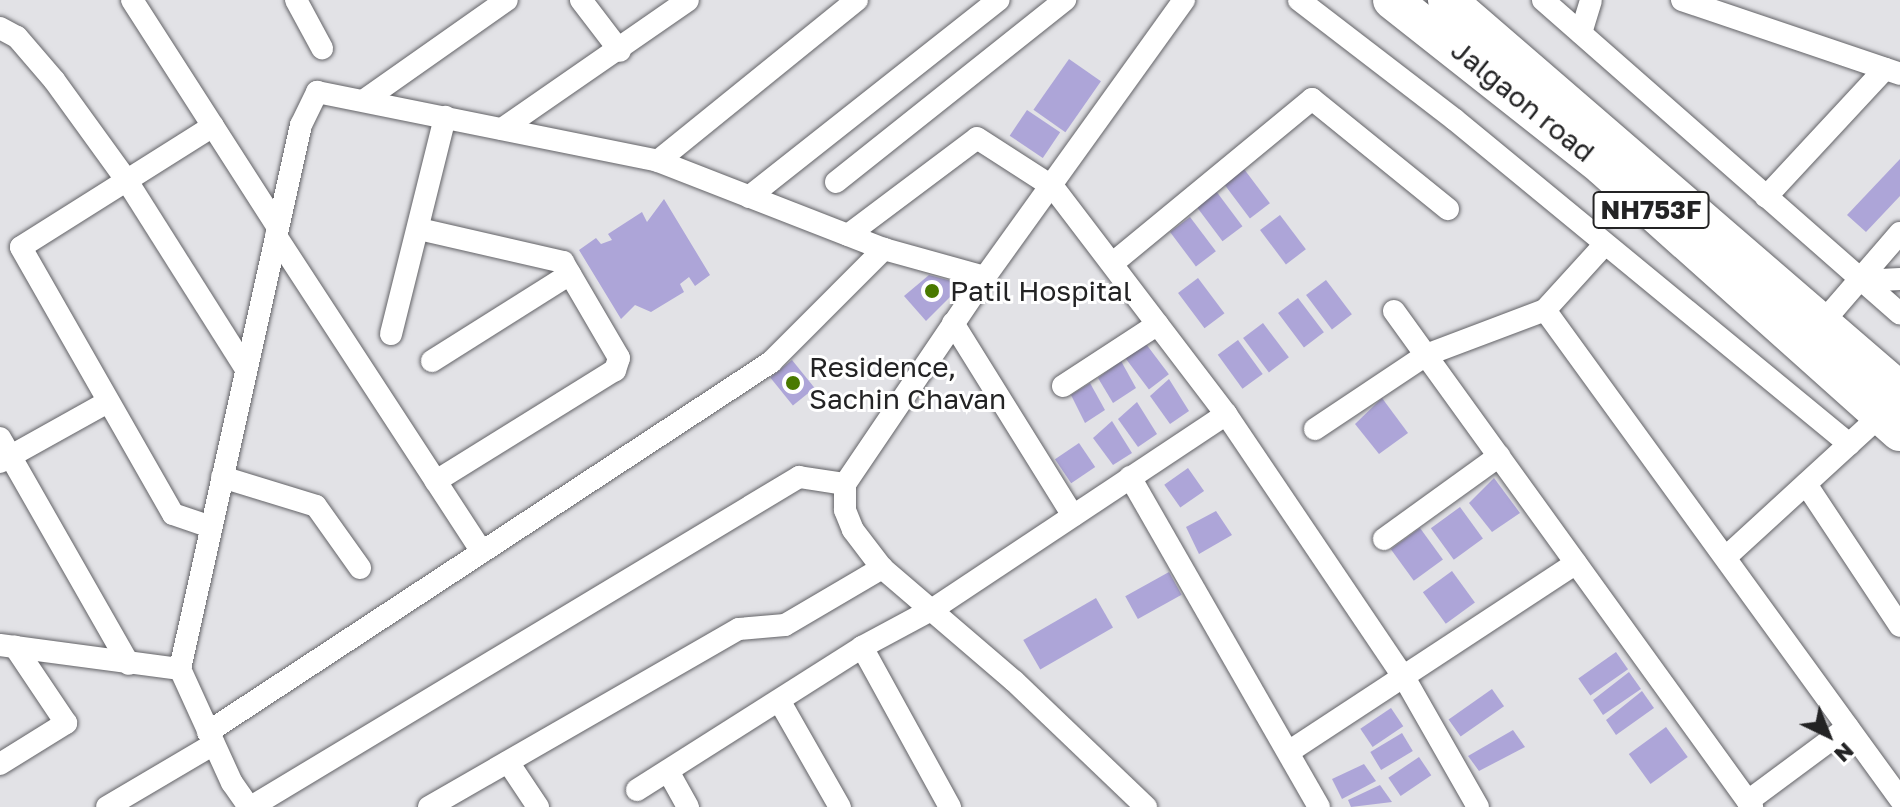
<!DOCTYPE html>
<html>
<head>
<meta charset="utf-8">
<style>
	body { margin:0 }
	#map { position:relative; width:1900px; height:807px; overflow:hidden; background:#e2e2e6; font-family:"Golos Text",sans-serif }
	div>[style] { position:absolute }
	.building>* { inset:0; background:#ada5d8; transform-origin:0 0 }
	.roads { filter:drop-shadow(0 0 2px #636367) drop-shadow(0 0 2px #636367) }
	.minor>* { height:22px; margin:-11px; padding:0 11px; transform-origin:11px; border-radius:11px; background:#fff }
	.trunk>* { height:38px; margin:-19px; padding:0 19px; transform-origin:19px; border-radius:19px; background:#fff }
	.dots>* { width:22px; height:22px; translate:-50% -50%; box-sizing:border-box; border:4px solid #fff; border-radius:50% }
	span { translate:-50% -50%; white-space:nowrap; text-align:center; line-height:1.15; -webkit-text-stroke:6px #fff; paint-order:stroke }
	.shield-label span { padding:2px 6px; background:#fff; border:2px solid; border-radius:6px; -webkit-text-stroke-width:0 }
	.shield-label { font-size:26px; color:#232324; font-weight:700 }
	.street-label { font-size:28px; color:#232324 }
	.poi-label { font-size:28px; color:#232324 }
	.left { translate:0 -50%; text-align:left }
	.north { position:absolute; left:1788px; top:695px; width:80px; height:80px; -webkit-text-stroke:6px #fff; paint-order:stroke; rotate:137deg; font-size:22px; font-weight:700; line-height:32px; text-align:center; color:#232324 }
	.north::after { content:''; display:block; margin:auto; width:28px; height:36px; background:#232324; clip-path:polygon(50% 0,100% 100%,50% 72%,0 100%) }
</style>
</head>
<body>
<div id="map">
	<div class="building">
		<div style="left:1069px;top:59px;width:39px;height:62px;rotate:35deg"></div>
		<div style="left:1027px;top:110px;width:40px;height:31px;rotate:34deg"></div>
		<div style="clip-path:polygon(1900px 159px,1900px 196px,1866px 232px,1847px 215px)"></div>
		<div style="left:1244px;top:169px;width:43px;height:25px;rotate:53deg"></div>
		<div style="left:1216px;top:191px;width:44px;height:25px;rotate:53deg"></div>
		<div style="clip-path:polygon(664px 199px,710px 275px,695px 286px,689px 277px,680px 284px,684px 292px,651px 312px,635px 305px,621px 319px,579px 250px,596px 238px,601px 244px,612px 240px,608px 234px,642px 212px,647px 222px)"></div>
		<div style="left:1280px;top:215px;width:43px;height:25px;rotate:53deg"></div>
		<div style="left:1190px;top:217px;width:43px;height:25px;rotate:53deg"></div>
		<div style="clip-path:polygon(929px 275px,963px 284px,926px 321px,904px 296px)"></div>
		<div style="left:1198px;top:278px;width:44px;height:25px;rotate:53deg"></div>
		<div style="left:1326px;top:280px;width:43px;height:25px;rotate:53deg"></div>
		<div style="left:1298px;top:298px;width:43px;height:25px;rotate:53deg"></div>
		<div style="left:1263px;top:323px;width:43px;height:25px;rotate:53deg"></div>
		<div style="left:1143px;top:340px;width:43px;height:25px;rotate:53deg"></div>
		<div style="left:1238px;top:340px;width:42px;height:25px;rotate:54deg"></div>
		<div style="left:792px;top:360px;width:36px;height:28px;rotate:51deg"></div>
		<div style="clip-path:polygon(1121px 361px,1136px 388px,1113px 403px,1098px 378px)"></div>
		<div style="clip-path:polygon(1169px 379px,1189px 411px,1170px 424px,1150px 396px)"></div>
		<div style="clip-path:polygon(1090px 383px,1105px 410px,1085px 423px,1071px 395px)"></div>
		<div style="clip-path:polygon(1382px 398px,1408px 433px,1379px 454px,1355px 424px)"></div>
		<div style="clip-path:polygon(1137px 402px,1157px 434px,1138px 447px,1118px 419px)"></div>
		<div style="clip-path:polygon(1112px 421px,1132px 453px,1113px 465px,1093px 438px)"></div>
		<div style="left:1079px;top:443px;width:29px;height:29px;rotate:56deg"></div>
		<div style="left:1188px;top:468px;width:28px;height:29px;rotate:55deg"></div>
		<div style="clip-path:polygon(1494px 478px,1520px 513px,1492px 532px,1469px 503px)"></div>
		<div style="left:1460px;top:507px;width:39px;height:36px;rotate:54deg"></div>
		<div style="clip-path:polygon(1216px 511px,1232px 535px,1199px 554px,1186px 527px)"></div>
		<div style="left:1420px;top:528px;width:39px;height:36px;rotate:54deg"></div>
		<div style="left:1452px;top:571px;width:39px;height:36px;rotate:54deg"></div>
		<div style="left:1169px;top:572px;width:26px;height:50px;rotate:61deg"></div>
		<div style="left:1096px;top:598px;width:34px;height:84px;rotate:60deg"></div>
		<div style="left:1616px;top:652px;width:21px;height:46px;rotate:55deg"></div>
		<div style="clip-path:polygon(1629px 672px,1641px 689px,1603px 715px,1593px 700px)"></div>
		<div style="left:1492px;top:689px;width:21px;height:53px;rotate:55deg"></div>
		<div style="clip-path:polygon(1642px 691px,1654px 708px,1616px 735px,1606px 720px)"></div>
		<div style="left:1391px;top:708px;width:22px;height:37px;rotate:56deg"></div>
		<div style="left:1666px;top:727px;width:37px;height:46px;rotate:54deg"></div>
		<div style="clip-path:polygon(1513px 730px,1525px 747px,1479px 771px,1468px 756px)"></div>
		<div style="left:1402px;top:733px;width:21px;height:37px;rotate:59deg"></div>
		<div style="left:1419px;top:757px;width:22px;height:37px;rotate:56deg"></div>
		<div style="clip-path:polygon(1364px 764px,1376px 781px,1342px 799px,1332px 779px)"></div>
		<div style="clip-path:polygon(1380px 785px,1392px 802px,1351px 807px,1348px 800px)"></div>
	</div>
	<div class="roads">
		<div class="minor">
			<div style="left:132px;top:0;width:270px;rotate:57.3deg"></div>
			<div style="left:296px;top:0;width:55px;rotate:61.6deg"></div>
			<div style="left:581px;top:0;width:64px;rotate:52.6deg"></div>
			<div style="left:1299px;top:0;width:195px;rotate:37.5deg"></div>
			<div style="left:1454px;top:119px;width:512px;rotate:39.45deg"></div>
			<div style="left:1543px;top:0;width:475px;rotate:41.3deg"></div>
			<div style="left:1682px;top:0;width:230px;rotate:18.7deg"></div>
			<div style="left:0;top:28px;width:19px;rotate:28deg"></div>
			<div style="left:17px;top:37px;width:57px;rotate:49.3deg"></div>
			<div style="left:54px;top:80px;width:125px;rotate:54.1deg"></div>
			<div style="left:127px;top:181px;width:222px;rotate:57.7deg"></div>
			<div style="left:1581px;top:33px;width:34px;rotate:-73deg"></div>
			<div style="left:366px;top:99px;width:172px;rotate:-35.1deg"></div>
			<div style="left:502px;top:129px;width:226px;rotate:-34.7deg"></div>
			<div style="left:658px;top:161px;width:243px;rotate:21.3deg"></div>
			<div style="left:884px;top:249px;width:105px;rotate:15.5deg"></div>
			<div style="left:836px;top:182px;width:293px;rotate:-38.5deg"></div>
			<div style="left:749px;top:197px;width:318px;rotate:-38.3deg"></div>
			<div style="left:1766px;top:197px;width:175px;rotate:-47.1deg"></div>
			<div style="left:419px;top:229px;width:148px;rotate:12.9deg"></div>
			<div style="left:563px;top:262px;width:111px;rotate:59.7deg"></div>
			<div style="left:619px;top:358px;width:13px;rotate:108deg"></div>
			<div style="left:615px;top:370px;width:211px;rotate:148.2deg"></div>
			<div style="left:848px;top:235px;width:161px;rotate:-36.9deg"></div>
			<div style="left:977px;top:138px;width:90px;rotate:32.8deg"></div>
			<div style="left:1053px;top:187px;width:285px;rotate:52.7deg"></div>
			<div style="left:1226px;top:414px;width:320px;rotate:56deg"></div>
			<div style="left:1405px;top:679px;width:147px;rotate:60.3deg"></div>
			<div style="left:276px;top:236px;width:377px;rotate:56.9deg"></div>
			<div style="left:1113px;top:263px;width:258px;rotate:-39.5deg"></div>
			<div style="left:1312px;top:99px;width:175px;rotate:39deg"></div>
			<div style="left:1861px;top:281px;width:39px;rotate:-3deg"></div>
			<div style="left:1545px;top:310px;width:604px;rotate:54.02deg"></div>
			<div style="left:1394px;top:311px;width:612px;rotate:54.18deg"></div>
			<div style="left:953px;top:323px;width:227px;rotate:58.1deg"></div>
			<div style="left:1822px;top:323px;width:119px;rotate:-49.1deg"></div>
			<div style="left:391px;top:334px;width:224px;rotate:-76deg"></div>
			<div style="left:432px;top:361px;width:163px;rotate:-32.2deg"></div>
			<div style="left:1063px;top:386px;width:113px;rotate:-33.1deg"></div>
			<div style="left:1315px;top:429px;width:133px;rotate:-33.7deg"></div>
			<div style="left:1426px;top:355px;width:127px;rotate:-20.7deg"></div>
			<div style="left:1545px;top:310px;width:89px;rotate:-47.7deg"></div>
			<div style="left:0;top:438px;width:260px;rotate:60.3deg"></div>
			<div style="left:0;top:462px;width:124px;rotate:-29.1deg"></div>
			<div style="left:222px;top:477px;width:98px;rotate:17.1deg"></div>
			<div style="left:316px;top:506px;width:76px;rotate:54.6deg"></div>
			<div style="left:1130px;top:477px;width:380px;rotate:60.2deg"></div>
			<div style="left:1806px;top:484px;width:170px;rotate:56.5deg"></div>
			<div style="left:211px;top:527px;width:40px;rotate:-161.1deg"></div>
			<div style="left:173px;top:514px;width:307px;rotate:-119.7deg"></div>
			<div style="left:21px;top:247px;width:227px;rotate:-32.2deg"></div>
			<div style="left:1384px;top:539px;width:142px;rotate:-35.8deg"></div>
			<div style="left:1726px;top:557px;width:210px;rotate:-42.5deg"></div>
			<div style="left:0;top:645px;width:182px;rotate:7.6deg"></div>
			<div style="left:862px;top:647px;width:183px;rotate:61.2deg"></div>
			<div style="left:780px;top:702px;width:121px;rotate:60.3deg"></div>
			<div style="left:208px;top:732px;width:674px;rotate:-33.31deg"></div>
			<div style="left:771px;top:362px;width:160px;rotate:-45deg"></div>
			<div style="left:1290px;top:751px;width:342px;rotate:-33.3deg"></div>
			<div style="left:508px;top:762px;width:54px;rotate:56.3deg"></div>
			<div style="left:0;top:764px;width:78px;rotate:-31.8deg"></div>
			<div style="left:66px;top:723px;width:92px;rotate:-123.9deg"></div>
			<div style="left:668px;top:771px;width:41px;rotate:60.9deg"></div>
			<div style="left:637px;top:790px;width:267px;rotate:-32.4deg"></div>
			<div style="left:862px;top:647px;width:81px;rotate:-28.2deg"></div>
			<div style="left:933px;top:609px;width:352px;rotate:-33.6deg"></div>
			<div style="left:1748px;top:801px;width:124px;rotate:-36.5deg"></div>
			<div style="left:107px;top:807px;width:124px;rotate:-30.5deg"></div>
			<div style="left:249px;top:807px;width:29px;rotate:-125deg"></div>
			<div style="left:232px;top:783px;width:125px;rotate:-114.5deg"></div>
			<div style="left:180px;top:669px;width:557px;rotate:-77.46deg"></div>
			<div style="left:301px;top:125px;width:37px;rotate:-64deg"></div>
			<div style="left:317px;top:92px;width:348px;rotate:11.4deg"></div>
			<div style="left:658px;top:161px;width:256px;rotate:-39deg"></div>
			<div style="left:251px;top:807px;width:640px;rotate:-31.06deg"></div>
			<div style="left:799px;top:477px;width:47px;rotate:8.7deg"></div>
			<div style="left:429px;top:807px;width:357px;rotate:-29.9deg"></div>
			<div style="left:739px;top:629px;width:46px;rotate:-5deg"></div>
			<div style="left:785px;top:625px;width:113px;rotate:-30.4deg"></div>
			<div style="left:1146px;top:807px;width:182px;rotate:-136.3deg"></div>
			<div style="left:1014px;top:681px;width:174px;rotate:-139.4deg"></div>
			<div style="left:882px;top:568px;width:48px;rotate:-127.3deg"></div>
			<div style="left:853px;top:530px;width:22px;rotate:-112deg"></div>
			<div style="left:845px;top:510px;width:26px;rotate:-90deg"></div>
			<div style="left:845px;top:484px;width:250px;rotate:-55.9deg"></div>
			<div style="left:985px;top:277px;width:341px;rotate:-54.3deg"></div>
		</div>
		<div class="trunk">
			<div style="left:1392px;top:0;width:268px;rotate:38.3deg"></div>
			<div style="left:1602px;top:166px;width:399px;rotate:41.8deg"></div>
			<div style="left:1447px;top:0;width:598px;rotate:40.8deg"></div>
		</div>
	</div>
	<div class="dots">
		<div style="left:932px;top:291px;background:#497900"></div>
		<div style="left:793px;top:383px;background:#497900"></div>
	</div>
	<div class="shield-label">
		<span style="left:1651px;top:210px">NH753F</span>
	</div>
	<div class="street-label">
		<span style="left:1523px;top:101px;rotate:39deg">Jalgaon road</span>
	</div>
	<div class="poi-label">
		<span class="left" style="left:950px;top:291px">Patil Hospital</span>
		<span class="left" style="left:809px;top:383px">Residence,<br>Sachin Chavan</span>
	</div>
	<div class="north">N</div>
</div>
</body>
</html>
